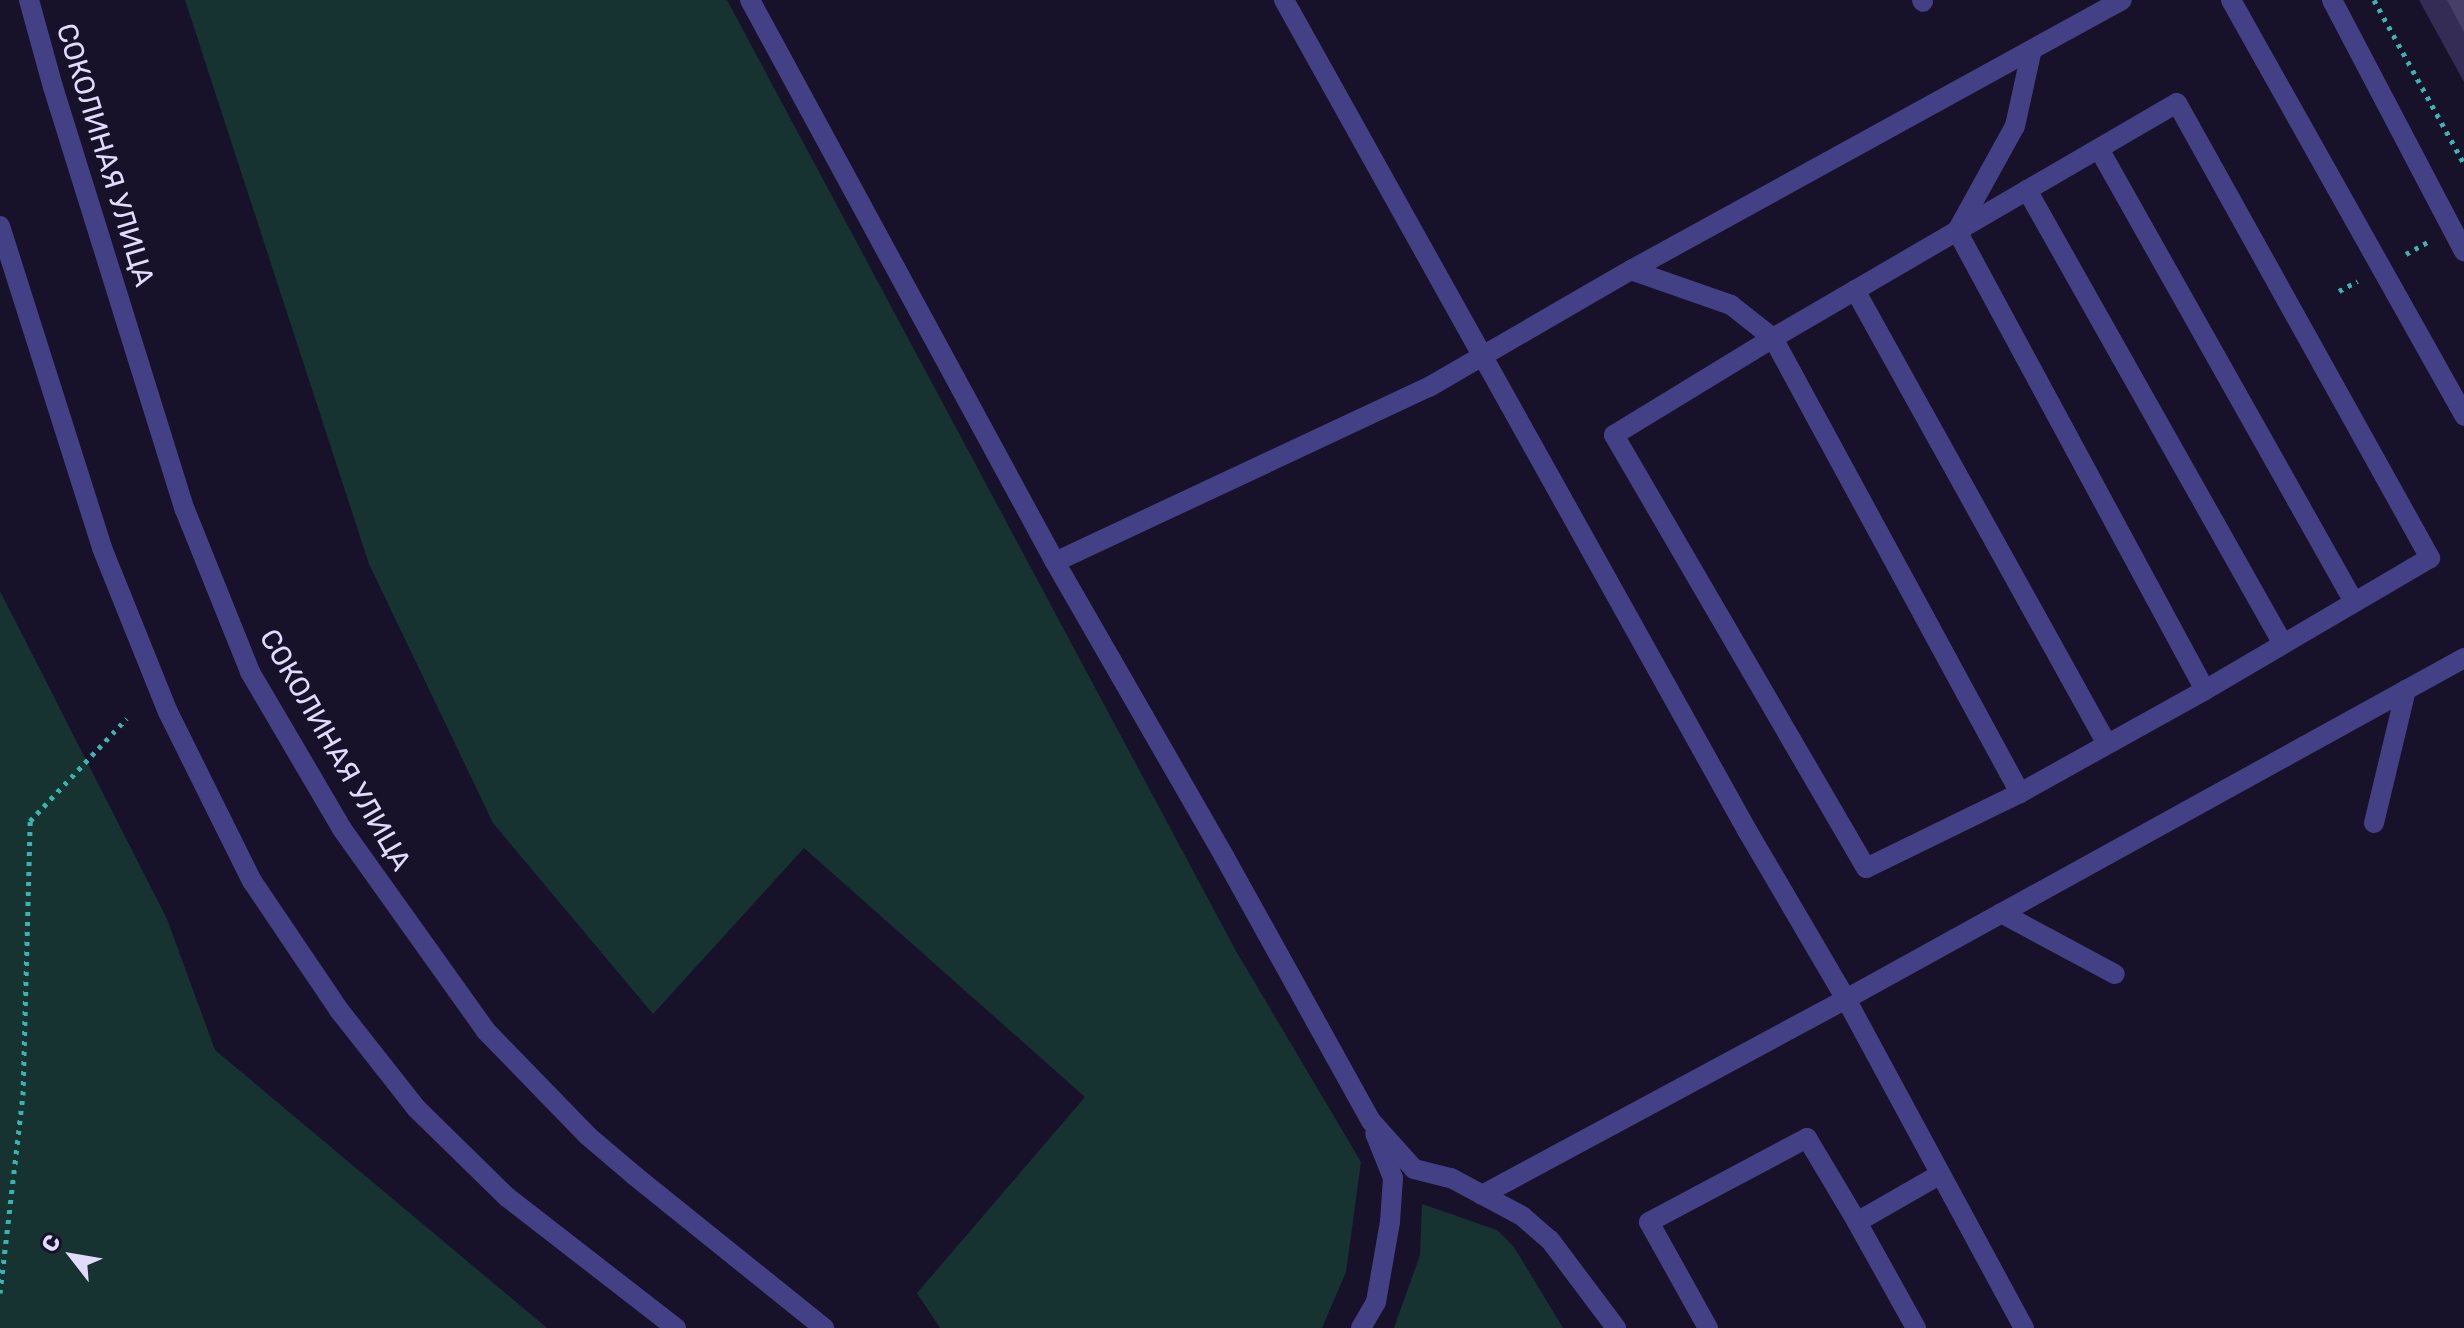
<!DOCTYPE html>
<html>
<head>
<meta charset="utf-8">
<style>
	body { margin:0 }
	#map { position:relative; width:2464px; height:1328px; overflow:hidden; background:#171229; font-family:Rubik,sans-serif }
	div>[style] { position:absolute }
	.green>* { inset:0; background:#163332 }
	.path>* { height:5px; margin-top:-2.5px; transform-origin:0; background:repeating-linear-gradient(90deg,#38b5b0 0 4px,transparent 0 10px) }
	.minor>* { height:20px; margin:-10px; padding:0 10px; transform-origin:10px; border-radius:10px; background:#444085 }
	.wall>* { inset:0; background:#352c56 }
	.building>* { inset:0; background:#473f68 }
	span { translate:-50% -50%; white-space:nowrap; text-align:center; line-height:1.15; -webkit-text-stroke:8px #171229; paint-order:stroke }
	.street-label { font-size:28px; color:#e1dcfd }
	.north { position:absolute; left:32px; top:1216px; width:80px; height:80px; -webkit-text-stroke:6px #171229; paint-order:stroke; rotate:301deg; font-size:22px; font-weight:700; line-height:32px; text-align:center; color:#e1dcfd }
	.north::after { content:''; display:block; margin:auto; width:28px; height:36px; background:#e1dcfd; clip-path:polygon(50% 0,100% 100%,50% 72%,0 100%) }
</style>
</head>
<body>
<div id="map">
	<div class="green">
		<div style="clip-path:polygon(185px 0,727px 0,1236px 951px,1361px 1162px,1346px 1272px,1322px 1328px,940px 1328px,917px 1293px,1085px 1097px,804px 848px,653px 1014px,493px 823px,369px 564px)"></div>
		<div style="clip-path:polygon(0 591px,167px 919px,215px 1050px,547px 1328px,0 1328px)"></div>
		<div style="clip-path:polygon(1422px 1204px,1497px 1230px,1514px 1247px,1563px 1328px,1394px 1328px,1420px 1255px)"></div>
	</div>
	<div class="path">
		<div style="left:2374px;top:0;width:187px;rotate:61.2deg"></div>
		<div style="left:2406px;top:254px;width:25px;rotate:-29deg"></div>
		<div style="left:2339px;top:291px;width:21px;rotate:-28deg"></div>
		<div style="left:0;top:1293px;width:199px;rotate:-83.4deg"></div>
		<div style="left:23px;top:1095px;width:274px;rotate:-88.5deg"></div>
		<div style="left:30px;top:821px;width:141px;rotate:-46.7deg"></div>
	</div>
	<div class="minor">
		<div style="left:29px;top:0;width:90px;rotate:74.6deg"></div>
		<div style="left:53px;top:87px;width:443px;rotate:72.7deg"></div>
		<div style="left:185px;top:510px;width:175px;rotate:68.1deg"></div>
		<div style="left:250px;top:672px;width:182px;rotate:59.6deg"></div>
		<div style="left:342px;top:829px;width:248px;rotate:54.5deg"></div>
		<div style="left:486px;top:1031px;width:146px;rotate:45.8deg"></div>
		<div style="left:588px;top:1136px;width:62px;rotate:40.4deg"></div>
		<div style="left:635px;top:1176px;width:243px;rotate:38.8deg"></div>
		<div style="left:750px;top:0;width:639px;rotate:61.51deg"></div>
		<div style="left:1055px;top:562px;width:339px;rotate:60.1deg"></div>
		<div style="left:1224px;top:856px;width:303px;rotate:61deg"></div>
		<div style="left:1371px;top:1121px;width:64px;rotate:48.1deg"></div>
		<div style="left:1414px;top:1169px;width:38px;rotate:14deg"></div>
		<div style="left:1451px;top:1178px;width:81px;rotate:28.2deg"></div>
		<div style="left:1522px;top:1216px;width:37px;rotate:41deg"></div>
		<div style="left:1550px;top:1240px;width:110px;rotate:53.1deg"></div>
		<div style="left:1284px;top:0;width:953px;rotate:60.85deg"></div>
		<div style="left:1748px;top:832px;width:194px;rotate:59.6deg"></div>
		<div style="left:1846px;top:999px;width:374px;rotate:61.6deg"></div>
		<div style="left:1922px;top:0;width:2px;rotate:63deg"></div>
		<div style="left:2231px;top:0;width:477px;rotate:60.7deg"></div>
		<div style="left:2332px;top:0;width:284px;rotate:62.3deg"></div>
		<div style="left:2099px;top:149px;width:520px;rotate:60.62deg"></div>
		<div style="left:2027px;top:190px;width:521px;rotate:60.58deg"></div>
		<div style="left:0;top:226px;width:338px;rotate:72.4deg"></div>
		<div style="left:102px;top:548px;width:177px;rotate:68.1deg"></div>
		<div style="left:168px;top:712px;width:189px;rotate:63.6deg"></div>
		<div style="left:252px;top:881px;width:156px;rotate:56deg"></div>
		<div style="left:339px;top:1010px;width:125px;rotate:51.8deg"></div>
		<div style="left:416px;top:1108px;width:127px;rotate:44.4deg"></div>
		<div style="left:507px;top:1197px;width:214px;rotate:37.8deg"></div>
		<div style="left:1631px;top:270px;width:106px;rotate:19.3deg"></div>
		<div style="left:1731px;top:305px;width:53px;rotate:38.2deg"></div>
		<div style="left:1773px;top:338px;width:518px;rotate:61.5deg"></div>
		<div style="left:2020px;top:793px;width:212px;rotate:-29.1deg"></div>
		<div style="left:2205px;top:690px;width:522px;rotate:-118.38deg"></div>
		<div style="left:1957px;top:231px;width:120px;rotate:-61.1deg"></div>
		<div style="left:2015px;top:126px;width:75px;rotate:-77.6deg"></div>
		<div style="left:1855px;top:290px;width:519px;rotate:60.97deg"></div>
		<div style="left:1055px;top:562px;width:413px;rotate:-25.1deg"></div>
		<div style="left:1429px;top:387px;width:233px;rotate:-30.1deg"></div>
		<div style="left:1631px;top:270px;width:560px;rotate:-28.81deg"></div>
		<div style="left:2020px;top:793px;width:171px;rotate:154deg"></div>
		<div style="left:1866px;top:868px;width:501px;rotate:-120.2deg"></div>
		<div style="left:1614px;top:435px;width:186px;rotate:-31.4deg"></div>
		<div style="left:1773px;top:338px;width:467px;rotate:-30.2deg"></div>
		<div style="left:2177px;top:103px;width:521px;rotate:60.92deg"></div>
		<div style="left:2430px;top:558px;width:261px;rotate:149.6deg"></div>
		<div style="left:2374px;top:823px;width:137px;rotate:-76.5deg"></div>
		<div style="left:2001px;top:913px;width:129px;rotate:28.2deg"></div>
		<div style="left:1482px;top:1195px;width:413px;rotate:-28.3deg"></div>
		<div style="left:1846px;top:999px;width:706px;rotate:-28.89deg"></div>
		<div style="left:1361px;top:1328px;width:30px;rotate:-60deg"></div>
		<div style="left:1376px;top:1302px;width:81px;rotate:-80.1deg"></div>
		<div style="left:1390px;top:1222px;width:44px;rotate:-86.1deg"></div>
		<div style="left:1393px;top:1178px;width:48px;rotate:-111.8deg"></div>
		<div style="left:1708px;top:1328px;width:121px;rotate:-119.1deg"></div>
		<div style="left:1649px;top:1222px;width:179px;rotate:-28deg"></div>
		<div style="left:1807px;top:1138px;width:98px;rotate:59.2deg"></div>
		<div style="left:1916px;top:1328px;width:121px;rotate:-119.1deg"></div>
		<div style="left:1857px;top:1222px;width:95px;rotate:-29.8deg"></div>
	</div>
	<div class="wall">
		<div style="clip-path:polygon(2419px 0,2464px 0,2464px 82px)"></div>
	</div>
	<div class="building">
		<div style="clip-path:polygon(2447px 0,2464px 0,2464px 32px)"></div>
	</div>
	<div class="street-label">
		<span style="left:105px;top:155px;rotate:73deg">СОКОЛИНАЯ УЛИЦА</span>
		<span style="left:335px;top:750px;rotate:60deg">СОКОЛИНАЯ УЛИЦА</span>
	</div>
	<div class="north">С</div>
</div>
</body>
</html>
